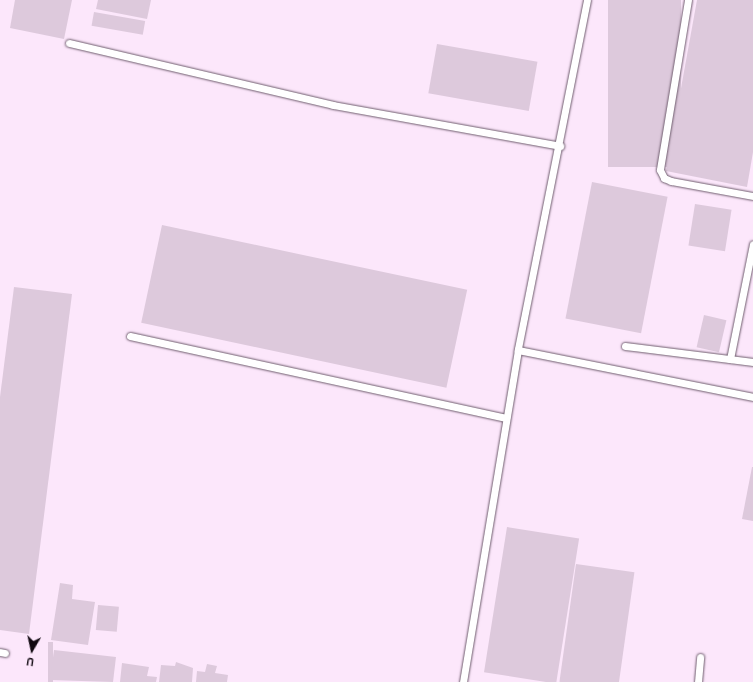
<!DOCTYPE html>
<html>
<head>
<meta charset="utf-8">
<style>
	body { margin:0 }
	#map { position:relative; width:753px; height:682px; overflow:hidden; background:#fce7fb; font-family:"Space Grotesk",sans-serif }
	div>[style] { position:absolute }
	.building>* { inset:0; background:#ddc9dc; transform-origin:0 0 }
	.roads { filter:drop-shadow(0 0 1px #6f5d6e) drop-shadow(0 0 1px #6f5d6e) }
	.lane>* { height:7px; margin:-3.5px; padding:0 3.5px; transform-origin:3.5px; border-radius:3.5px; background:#fff }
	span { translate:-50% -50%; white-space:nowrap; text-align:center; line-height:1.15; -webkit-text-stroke:4px #fce7fb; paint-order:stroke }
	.north { position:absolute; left:12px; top:630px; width:40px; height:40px; -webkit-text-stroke:3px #fce7fb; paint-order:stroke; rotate:189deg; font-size:11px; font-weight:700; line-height:16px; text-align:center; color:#100910 }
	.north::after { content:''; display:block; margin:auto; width:14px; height:18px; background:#100910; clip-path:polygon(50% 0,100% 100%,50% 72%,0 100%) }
</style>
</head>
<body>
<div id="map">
	<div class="building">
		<div style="clip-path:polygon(15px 0,72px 0,64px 39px,10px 28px)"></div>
		<div style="clip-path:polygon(98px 0,151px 0,147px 19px,96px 9px)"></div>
		<div style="left:608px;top:0;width:73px;height:167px"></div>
		<div style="clip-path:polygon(697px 0,753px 0,753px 152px,747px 187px,666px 171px)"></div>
		<div style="left:94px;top:12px;width:52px;height:14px;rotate:10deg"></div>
		<div style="left:437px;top:44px;width:102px;height:50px;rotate:10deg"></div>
		<div style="left:592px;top:182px;width:77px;height:139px;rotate:11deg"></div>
		<div style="left:695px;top:204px;width:37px;height:42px;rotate:9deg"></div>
		<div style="left:162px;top:225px;width:312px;height:100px;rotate:12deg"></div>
		<div style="clip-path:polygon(14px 287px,72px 294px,29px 634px,0 630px,0 397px)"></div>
		<div style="left:704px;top:315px;width:23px;height:33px;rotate:13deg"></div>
		<div style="clip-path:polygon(752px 467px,753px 467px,753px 521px,742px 519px)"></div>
		<div style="left:507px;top:527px;width:73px;height:147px;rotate:9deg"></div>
		<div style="left:576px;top:564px;width:59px;height:119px;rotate:8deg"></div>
		<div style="clip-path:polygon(60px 583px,73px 585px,72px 599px,95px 602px,88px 645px,51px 640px)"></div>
		<div style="left:98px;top:605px;width:21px;height:25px;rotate:5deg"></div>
		<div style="left:48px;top:642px;width:5px;height:40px"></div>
		<div style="clip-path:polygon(54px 650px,116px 657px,113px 682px,50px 680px)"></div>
		<div style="clip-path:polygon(176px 662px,193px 668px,192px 682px,159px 682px,161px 665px,175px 666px)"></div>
		<div style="clip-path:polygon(122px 663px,149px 667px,147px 676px,157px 677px,156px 682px,120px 682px)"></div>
		<div style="clip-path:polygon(207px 664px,217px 666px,215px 673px,228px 675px,227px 682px,196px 682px,197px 671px,205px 672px)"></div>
	</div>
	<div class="roads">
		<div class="lane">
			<div style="left:587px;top:0;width:357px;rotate:101.2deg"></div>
			<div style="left:518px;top:350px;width:240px;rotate:11.3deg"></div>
			<div style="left:688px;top:0;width:172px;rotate:99.4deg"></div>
			<div style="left:660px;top:170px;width:9px;rotate:63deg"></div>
			<div style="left:664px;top:178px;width:8px;rotate:23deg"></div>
			<div style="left:671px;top:181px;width:83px;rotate:10.4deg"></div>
			<div style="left:69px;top:43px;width:271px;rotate:13.2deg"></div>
			<div style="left:333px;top:105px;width:231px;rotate:10.2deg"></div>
			<div style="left:130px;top:336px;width:385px;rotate:12.3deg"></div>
			<div style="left:625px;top:346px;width:129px;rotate:7.1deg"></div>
			<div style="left:730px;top:359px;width:117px;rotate:-78.7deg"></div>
			<div style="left:0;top:652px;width:5px;rotate:11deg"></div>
			<div style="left:463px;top:682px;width:337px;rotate:-80.6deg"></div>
			<div style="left:698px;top:682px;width:25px;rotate:-85deg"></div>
		</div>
	</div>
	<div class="north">U</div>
</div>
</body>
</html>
